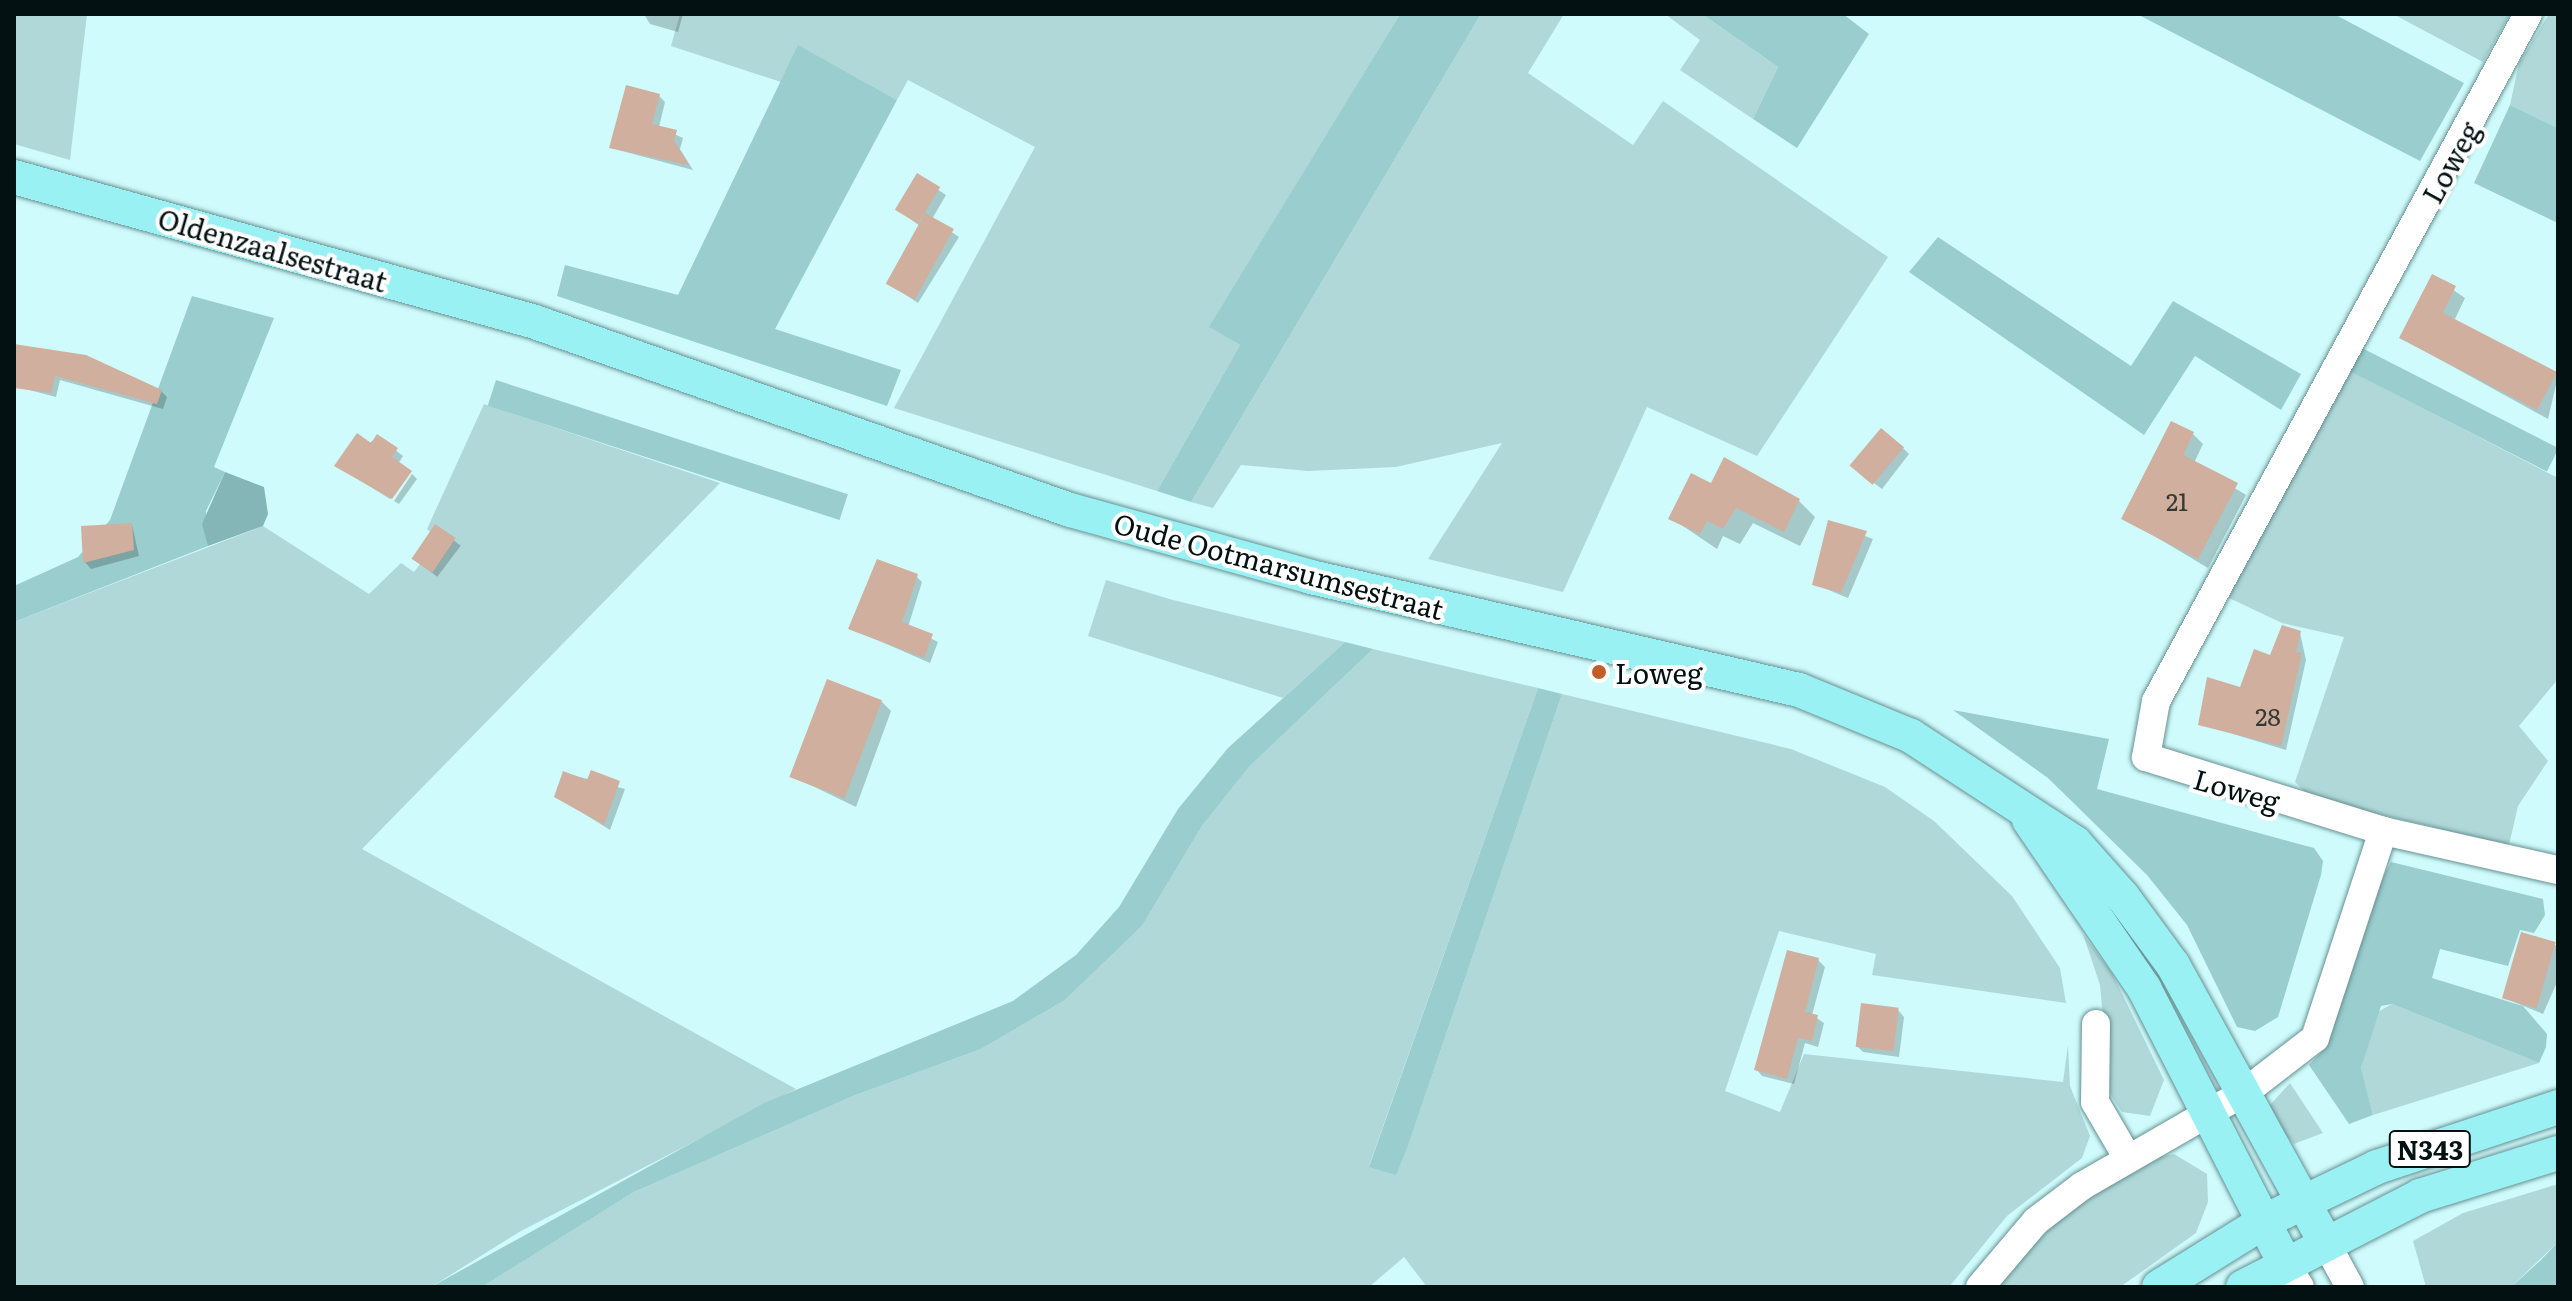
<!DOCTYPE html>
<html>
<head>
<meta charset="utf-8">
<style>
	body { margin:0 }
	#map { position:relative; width:2572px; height:1301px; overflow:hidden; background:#cffbfc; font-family:Literata,serif }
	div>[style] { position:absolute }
	.green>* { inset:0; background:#b0d8d9 }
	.forest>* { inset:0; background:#9acdce; transform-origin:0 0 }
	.water>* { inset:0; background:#84b6b8 }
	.shadow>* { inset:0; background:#0003; transform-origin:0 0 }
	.building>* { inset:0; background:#d0af9f; transform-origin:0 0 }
	.roads { filter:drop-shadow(0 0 2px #679091) drop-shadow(0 0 2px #679091) }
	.minor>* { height:28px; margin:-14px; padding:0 14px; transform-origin:14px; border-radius:14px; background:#fff }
	.major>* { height:34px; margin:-17px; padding:0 17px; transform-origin:17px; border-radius:17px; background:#9af1f4 }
	.dots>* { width:22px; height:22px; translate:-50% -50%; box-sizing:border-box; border:4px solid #fefffe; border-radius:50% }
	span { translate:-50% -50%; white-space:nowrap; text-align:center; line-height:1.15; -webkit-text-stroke:8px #fefffe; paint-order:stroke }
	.number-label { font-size:24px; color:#363835 }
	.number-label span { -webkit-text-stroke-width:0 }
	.shield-label span { padding:2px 6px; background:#fefffe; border:2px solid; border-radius:6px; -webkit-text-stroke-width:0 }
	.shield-label { font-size:26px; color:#031112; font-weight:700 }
	.street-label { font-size:28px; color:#031112 }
	.poi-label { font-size:28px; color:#031112 }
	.left { translate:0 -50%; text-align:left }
	.frame { position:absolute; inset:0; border:16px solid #031112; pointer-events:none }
</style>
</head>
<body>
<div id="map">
	<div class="green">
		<div style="clip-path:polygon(14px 14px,87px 14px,70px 160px,14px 144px)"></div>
		<div style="clip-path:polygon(680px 14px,1400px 14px,1210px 327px,1240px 345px,1157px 491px,894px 408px,1035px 147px,908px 80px,897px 100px,799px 46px,781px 82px,671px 46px)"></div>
		<div style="clip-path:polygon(1481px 14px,1564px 14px,1528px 73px,1633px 145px,1663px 101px,1888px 257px,1757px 456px,1647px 407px,1563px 592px,1428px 559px,1502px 443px,1396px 467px,1308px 471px,1241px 465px,1213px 508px,1191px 502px)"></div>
		<div style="clip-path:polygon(1665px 14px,1702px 14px,1778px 67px,1753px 119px,1680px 70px,1700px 40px)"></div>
		<div style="clip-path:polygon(2393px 14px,2510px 14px,2483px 62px)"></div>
		<div style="clip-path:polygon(2549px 14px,2558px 14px,2558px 128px,2510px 105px,2519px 63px)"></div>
		<div style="clip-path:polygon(2347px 369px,2558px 478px,2558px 679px,2519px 726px,2548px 761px,2518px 806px,2509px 845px,2311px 798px,2295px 782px,2344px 637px,2282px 623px,2227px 597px)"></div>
		<div style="clip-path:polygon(484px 404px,720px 483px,362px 849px,796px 1089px,521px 1231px,431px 1287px,14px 1287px,14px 622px,263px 526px,369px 594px,401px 563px,414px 572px,439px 539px,427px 529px)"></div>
		<div style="clip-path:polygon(1106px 580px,1173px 600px,1345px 642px,1283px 698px,1088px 636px)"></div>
		<div style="clip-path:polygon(1373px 649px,1538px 688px,1369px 1166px,1409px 1143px,1562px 694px,1791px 749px,1885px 787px,1934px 821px,2012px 896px,2060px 968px,2066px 1003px,1872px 975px,1876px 954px,1779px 931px,1725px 1091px,1780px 1112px,1804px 1054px,2063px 1082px,2068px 1045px,2070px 1086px,2090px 1136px,2082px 1158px,2007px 1216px,1949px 1287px,1427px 1287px,1404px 1257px,1369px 1287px,482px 1287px,634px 1192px,853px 1096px,981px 1049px,1065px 1000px,1142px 926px,1202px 826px,1249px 767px)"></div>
		<div style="clip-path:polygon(2083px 934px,2112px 973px,2164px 1080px,2150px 1116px,2122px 1112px,2110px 1094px,2100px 985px)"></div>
		<div style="clip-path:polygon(2392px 1004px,2539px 1063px,2373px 1115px,2361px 1069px,2374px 1014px)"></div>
		<div style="clip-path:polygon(2290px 1083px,2323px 1133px,2294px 1144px,2275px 1124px,2270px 1105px)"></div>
		<div style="clip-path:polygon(2174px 1154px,2207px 1174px,2208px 1202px,2196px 1233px,2120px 1287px,1991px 1287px,2077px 1202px,2152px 1158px)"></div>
		<div style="clip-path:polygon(2558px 1184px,2558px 1242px,2511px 1287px,2426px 1287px,2413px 1241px,2463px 1213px)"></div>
	</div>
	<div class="forest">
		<div style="clip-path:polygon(1400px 14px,1481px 14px,1191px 502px,1157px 491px,1240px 345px,1209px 327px)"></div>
		<div style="clip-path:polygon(1702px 14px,1843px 14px,1869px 34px,1797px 148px,1753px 119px,1778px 67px)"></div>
		<div style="clip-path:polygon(2137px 14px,2334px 14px,2464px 83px,2420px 161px)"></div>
		<div style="clip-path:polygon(798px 45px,897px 100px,775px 329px,901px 370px,887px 406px,557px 296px,565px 265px,678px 295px)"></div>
		<div style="clip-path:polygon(2510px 105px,2558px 128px,2558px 223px,2474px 183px)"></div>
		<div style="clip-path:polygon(1938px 237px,2131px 366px,2173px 301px,2301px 374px,2281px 410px,2195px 356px,2144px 435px,1909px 272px)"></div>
		<div style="clip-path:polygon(192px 296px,274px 318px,214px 467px,225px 472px,206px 511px,208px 546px,14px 622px,14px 586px,78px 557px,110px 520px)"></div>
		<div style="left:2360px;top:347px;width:223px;height:26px;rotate:27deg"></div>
		<div style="left:496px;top:380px;width:370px;height:27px;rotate:18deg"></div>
		<div style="clip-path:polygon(1345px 642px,1373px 649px,1249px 767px,1202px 826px,1142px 926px,1065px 1000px,981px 1049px,853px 1096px,634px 1192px,482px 1287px,431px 1287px,764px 1103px,1013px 1001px,1076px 955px,1119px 907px,1178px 809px,1228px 748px)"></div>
		<div style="clip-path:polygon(1538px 688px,1562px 694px,1409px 1143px,1396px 1175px,1369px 1167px)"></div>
		<div style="clip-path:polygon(1953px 710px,2109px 739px,2097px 789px,2314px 848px,2323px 861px,2321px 875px,2278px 1017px,2255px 1031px,2237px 1027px,2187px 925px,2147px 875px,2048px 778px)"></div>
		<div style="clip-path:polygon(2391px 862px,2543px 899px,2545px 915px,2534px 933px,2520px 930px,2508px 966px,2440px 949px,2432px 978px,2523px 1006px,2547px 1034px,2546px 1047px,2539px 1063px,2392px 1004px,2381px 1006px,2361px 1068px,2373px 1115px,2349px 1124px,2309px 1065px,2327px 1046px,2377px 888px)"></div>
		<div style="clip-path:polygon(2558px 1242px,2558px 1287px,2511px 1287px,2541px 1260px)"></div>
	</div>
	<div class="water">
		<div style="clip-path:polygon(225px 472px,264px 487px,268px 514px,263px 526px,208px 546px,202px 524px)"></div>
	</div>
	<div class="shadow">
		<div style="clip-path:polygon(644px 14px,683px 14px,678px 32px,650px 24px)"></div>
		<div style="clip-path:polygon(659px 96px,665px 102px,659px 127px,683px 138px,680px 149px,693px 170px,611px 148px)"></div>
		<div style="clip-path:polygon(917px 176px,946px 195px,932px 219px,959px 237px,918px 303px,888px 283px,920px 226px,898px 210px)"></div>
		<div style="clip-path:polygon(2433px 276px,2465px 298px,2454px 321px,2558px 376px,2548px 419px,2401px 338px)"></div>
		<div style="clip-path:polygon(14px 359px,161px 391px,167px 397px,163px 409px,60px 380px,56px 397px,14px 386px)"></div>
		<div style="clip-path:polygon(2193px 434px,2203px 444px,2194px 463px,2246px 495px,2208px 568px,2124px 518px)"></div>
		<div style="clip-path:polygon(378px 437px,403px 456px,398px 464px,409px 471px,390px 499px,337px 466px)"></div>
		<div style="clip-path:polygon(1903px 448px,1909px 454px,1882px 489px,1859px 472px)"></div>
		<div style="clip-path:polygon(412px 474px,417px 479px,399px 504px,394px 501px)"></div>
		<div style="clip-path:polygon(1712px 486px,1799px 501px,1815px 517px,1800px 546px,1753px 523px,1740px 544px,1723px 536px,1717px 549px,1671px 518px)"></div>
		<div style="clip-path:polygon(1830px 523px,1873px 539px,1848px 598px,1814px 584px)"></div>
		<div style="clip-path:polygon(132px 525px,139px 556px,91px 569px,85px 562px)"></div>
		<div style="left:436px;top:527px;width:31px;height:39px;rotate:37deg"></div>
		<div style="clip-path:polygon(916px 576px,922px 582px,908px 627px,938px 642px,930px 663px,850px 628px)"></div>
		<div style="clip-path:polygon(2300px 633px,2306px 660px,2286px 750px,2200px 724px,2208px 679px,2241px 690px)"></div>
		<div style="clip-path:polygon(881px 701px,891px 711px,856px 807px,792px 776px)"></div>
		<div style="clip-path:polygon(565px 773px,625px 789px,610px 830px,556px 796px)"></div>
		<div style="clip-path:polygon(2522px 935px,2558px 946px,2558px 980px,2543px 1014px,2504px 998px)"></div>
		<div style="clip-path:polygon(1818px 960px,1825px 967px,1812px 1015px,1824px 1023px,1818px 1047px,1805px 1043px,1794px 1084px,1762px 1076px,1756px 1069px)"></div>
		<div style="clip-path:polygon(1898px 1010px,1904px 1017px,1899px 1057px,1863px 1052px,1857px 1046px)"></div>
	</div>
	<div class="building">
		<div style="clip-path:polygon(626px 85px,660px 94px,652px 124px,677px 130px,674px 141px,689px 165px,609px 148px)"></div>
		<div style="left:917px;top:173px;width:27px;height:43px;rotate:31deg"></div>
		<div style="left:925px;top:213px;width:33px;height:81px;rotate:29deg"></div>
		<div style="clip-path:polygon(2432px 274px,2456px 286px,2443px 313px,2557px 372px,2537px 410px,2399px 338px)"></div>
		<div style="clip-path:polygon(14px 344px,86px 355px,162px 390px,157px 404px,55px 376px,51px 393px,14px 388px)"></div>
		<div style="clip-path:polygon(2171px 421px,2194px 432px,2183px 455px,2238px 483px,2198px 559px,2121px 519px)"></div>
		<div style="left:1881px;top:428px;width:30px;height:49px;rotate:40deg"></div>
		<div style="clip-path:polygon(357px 433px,371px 443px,377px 434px,398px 448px,392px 457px,412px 471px,392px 499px,334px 466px)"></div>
		<div style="clip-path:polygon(1724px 457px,1800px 499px,1784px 532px,1736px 508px,1723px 529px,1707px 521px,1700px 534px,1668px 519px,1691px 473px,1711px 483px)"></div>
		<div style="clip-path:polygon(1828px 520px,1867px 531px,1841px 593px,1812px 585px)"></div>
		<div style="clip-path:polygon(132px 523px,134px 550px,83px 563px,81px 526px)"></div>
		<div style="left:435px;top:524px;width:25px;height:42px;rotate:34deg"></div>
		<div style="clip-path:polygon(877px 559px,918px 574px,902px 622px,933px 634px,924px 658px,848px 629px)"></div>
		<div style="clip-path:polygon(2282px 625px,2301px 631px,2296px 652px,2302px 653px,2281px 746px,2198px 725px,2207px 677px,2240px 687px,2254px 649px,2270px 655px)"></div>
		<div style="left:827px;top:679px;width:59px;height:105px;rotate:21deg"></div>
		<div style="clip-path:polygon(591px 770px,620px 781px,604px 825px,554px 797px,563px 771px,587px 780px)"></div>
		<div style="left:2521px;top:932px;width:36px;height:69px;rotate:16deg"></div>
		<div style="clip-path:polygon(1787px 950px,1819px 958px,1805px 1012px,1818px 1015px,1812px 1041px,1798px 1038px,1787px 1079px,1754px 1070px)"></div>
		<div style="left:1861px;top:1003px;width:38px;height:44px;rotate:7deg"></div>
	</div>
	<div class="roads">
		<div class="minor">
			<div style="left:2528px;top:14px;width:781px;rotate:118.43deg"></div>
			<div style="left:2156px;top:701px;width:57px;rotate:100.1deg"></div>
			<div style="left:2146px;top:757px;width:248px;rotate:17.3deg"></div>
			<div style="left:2383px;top:831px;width:179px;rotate:12.6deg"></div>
			<div style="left:2096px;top:1024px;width:78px;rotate:90.7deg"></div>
			<div style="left:2095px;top:1102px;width:64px;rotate:59.8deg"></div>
			<div style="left:2326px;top:1243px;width:50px;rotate:61.4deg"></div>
			<div style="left:2285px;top:1263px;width:28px;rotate:58deg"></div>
			<div style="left:1980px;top:1287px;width:87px;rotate:-49.7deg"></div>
			<div style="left:2036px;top:1221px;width:58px;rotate:-37.3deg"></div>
			<div style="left:2082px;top:1186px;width:188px;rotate:-30deg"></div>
			<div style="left:2245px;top:1092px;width:88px;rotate:-37.6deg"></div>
			<div style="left:2315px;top:1038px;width:218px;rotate:-71.8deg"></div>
		</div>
		<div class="major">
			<div style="left:14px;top:177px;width:538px;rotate:15.54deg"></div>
			<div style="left:532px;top:321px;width:570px;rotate:19.36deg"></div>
			<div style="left:1070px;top:510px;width:250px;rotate:15.5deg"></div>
			<div style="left:1311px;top:577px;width:501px;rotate:13.04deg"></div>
			<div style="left:1799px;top:690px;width:121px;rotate:22.3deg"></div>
			<div style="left:1911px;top:736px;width:196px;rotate:33.1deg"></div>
			<div style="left:2075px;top:843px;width:72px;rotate:48.4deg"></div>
			<div style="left:2123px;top:897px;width:84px;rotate:53.7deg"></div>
			<div style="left:2173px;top:965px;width:317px;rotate:61.2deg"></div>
			<div style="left:2029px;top:820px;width:204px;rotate:55.6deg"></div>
			<div style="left:2144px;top:988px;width:309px;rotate:62.9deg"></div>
			<div style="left:2159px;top:1287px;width:125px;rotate:-31.9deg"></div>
			<div style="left:2265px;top:1221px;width:124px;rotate:-25.7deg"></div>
			<div style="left:2377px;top:1167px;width:191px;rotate:-18.3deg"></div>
			<div style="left:2243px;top:1287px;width:199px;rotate:-27.2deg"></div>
			<div style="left:2420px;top:1196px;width:145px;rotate:-17.3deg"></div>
		</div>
	</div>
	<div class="dots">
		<div style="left:1599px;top:672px;background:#c15d27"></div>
	</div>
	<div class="number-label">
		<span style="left:2177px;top:501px">21</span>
		<span style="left:2268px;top:716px">28</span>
	</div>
	<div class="shield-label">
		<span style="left:2430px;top:1149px">N343</span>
	</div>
	<div class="street-label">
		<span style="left:2450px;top:162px;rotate:-61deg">Loweg</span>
		<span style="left:273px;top:249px;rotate:16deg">Oldenzaalsestraat</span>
		<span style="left:1279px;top:565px;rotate:15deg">Oude Ootmarsumsestraat</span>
		<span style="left:2237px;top:789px;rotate:16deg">Loweg</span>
	</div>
	<div class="poi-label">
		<span class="left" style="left:1615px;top:672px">Loweg</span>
	</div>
	<div class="frame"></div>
</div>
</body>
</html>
